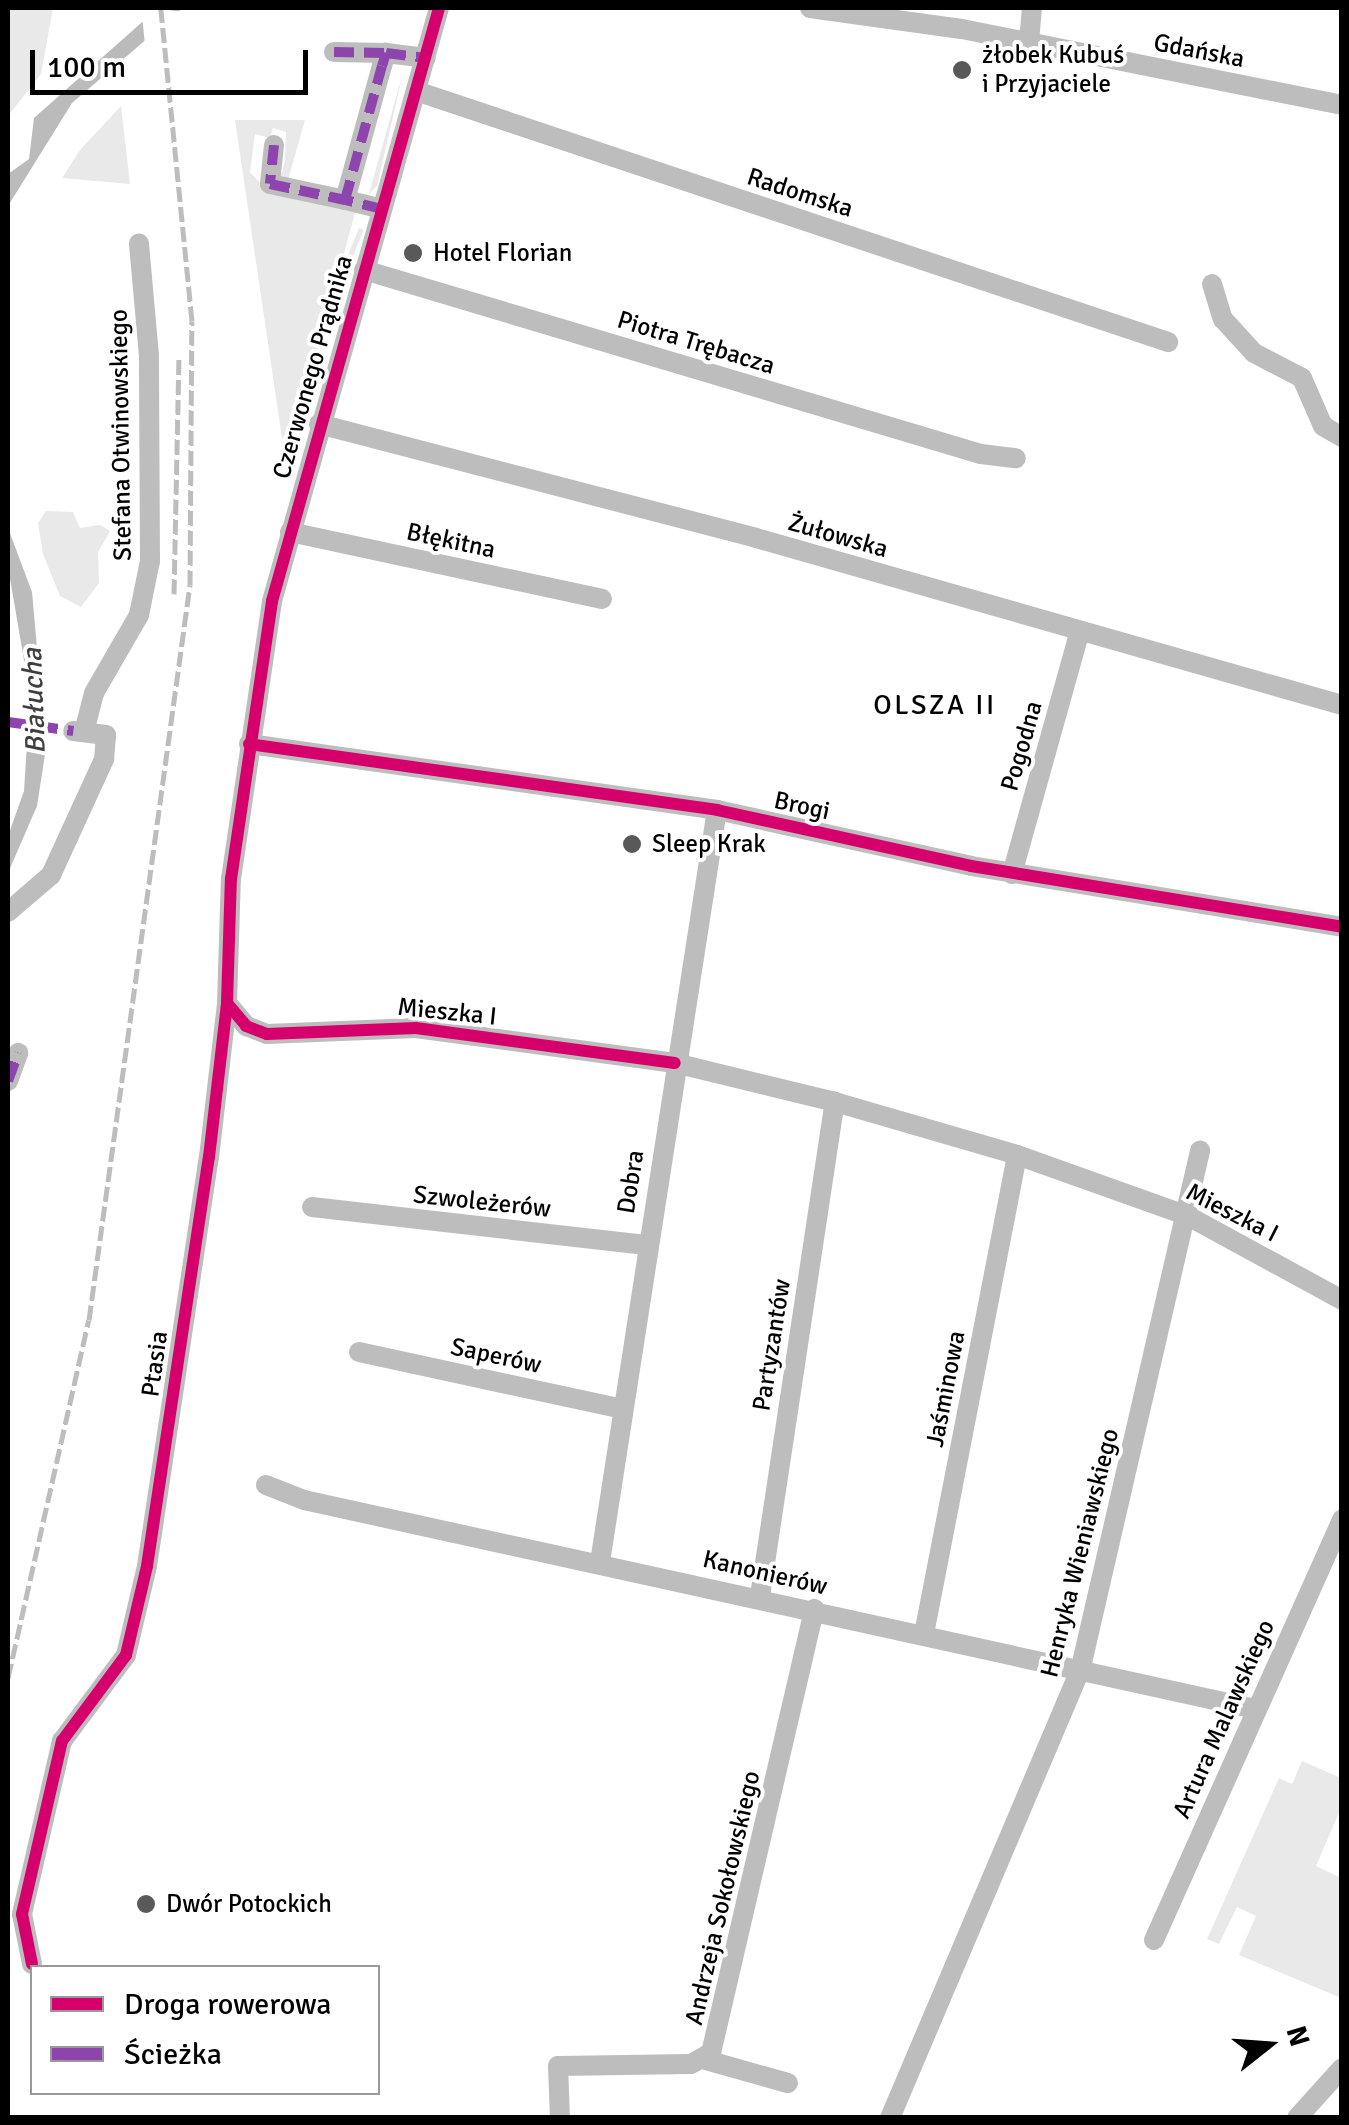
<!DOCTYPE html>
<html>
<head>
<meta charset="utf-8">
<style>
	body { margin:0 }
	#map { position:relative; width:1349px; height:2125px; overflow:hidden; background:#fff; font-family:Signika,sans-serif }
	div>[style] { position:absolute }
	.green>* { inset:0; background:#e9e9e9; transform-origin:0 0 }
	.water>* { inset:0; background:#bbb }
	.pier>* { inset:0; background:#fff }
	.minor>* { height:20px; margin:-10px; padding:0 10px; transform-origin:10px; border-radius:10px; background:#bdbdbd }
	.rail>* { height:5px; margin-top:-2.5px; transform-origin:0; background:repeating-linear-gradient(90deg,#bdbdbd 0 15px,transparent 0 20px) }
	.quiet>* { height:10px; margin-top:-5px; transform-origin:0; background:repeating-linear-gradient(90deg,#8e44ad 0 20px,transparent 0 30px) }
	.cycleway>* { height:12px; margin:-6px; padding:0 6px; transform-origin:6px; border-radius:6px; background:#d6006c }
	.dots>* { width:28px; height:28px; translate:-50% -50%; box-sizing:border-box; border:5px solid #fff; border-radius:50% }
	span { translate:-50% -50%; white-space:nowrap; text-align:center; line-height:1.15; -webkit-text-stroke:8px #fff; paint-order:stroke }
	.street-label { font-size:25px; color:#000 }
	.poi-label { font-size:25px; color:#000 }
	.left { translate:0 -50%; text-align:left }
	.water-label { font-size:28px; color:#3f3f3f; font-style:italic }
	.neighbourhood-label { font-size:28px; color:#000; letter-spacing:2.5px }
	.frame { position:absolute; inset:0; border:10px solid #000; pointer-events:none }
	.legend { position:absolute; left:30px; top:1965px; width:350px; height:130px; box-sizing:border-box; background:#fff; border:2px solid #999; margin:0; padding:12px 18px; list-style:none; font-size:30px; color:#000 }
	.legend li { display:flex; align-items:center; gap:20px; height:50px }
	.legend b { width:50px; border:2px solid #999 }
	.north { position:absolute; left:1219px; top:1995px; width:100px; height:100px; -webkit-text-stroke:8px #fff; paint-order:stroke; rotate:73deg; font-size:28px; font-weight:700; line-height:40px; text-align:center; color:#000 }
	.north::after { content:''; display:block; margin:auto; width:35px; height:45px; background:#000; clip-path:polygon(50% 0,100% 100%,50% 72%,0 100%) }
	.scale { position:absolute; left:30px; top:50px; width:278px; height:45px; box-sizing:border-box; border:5px solid #000; border-top:0; padding-left:12px; font-size:30px; line-height:35px; white-space:nowrap; color:#000; -webkit-text-stroke:8px #fff; paint-order:stroke }
</style>
</head>
<body>
<div id="map">
	<div class="green">
		<div style="clip-path:polygon(8px 8px,53px 8px,41px 74px,8px 116px)"></div>
		<div style="clip-path:polygon(404px 69px,377px 186px,369px 194px)"></div>
		<div style="clip-path:polygon(121px 106px,130px 184px,62px 178px,80px 150px)"></div>
		<div style="clip-path:polygon(235px 120px,305px 120px,288px 180px,275px 172px,282px 173px,285px 160px,286px 132px,273px 128px,270px 138px,255px 134px,250px 172px,262px 185px,356px 209px,295px 434px,288px 438px,282px 438px)"></div>
		<div style="left:359px;top:228px;width:5px;height:182px;rotate:22deg"></div>
		<div style="clip-path:polygon(46px 511px,73px 512px,80px 528px,100px 525px,110px 531px,98px 552px,99px 583px,81px 607px,60px 596px,43px 554px,38px 523px)"></div>
		<div style="clip-path:polygon(1302px 1761px,1341px 1778px,1341px 1808px,1316px 1866px,1341px 1878px,1341px 1998px,1239px 1955px,1256px 1916px,1237px 1907px,1219px 1944px,1207px 1939px,1279px 1778px,1292px 1784px)"></div>
	</div>
	<div class="water">
		<div style="clip-path:polygon(158px 8px,183px 8px,72px 103px,8px 206px,8px 174px,29px 159px,34px 118px)"></div>
		<div style="clip-path:polygon(8px 528px,32px 592px,46px 748px,37px 806px,8px 873px,8px 836px,24px 791px,30px 695px,8px 567px)"></div>
	</div>
	<div class="pier">
		<div style="clip-path:polygon(151px 8px,185px 12px,145px 45px,142px 15px)"></div>
	</div>
	<div class="minor">
		<div style="left:810px;top:8px;width:153px;rotate:7.9deg"></div>
		<div style="left:962px;top:29px;width:388px;rotate:11.3deg"></div>
		<div style="left:1029px;top:42px;width:34px;rotate:-85deg"></div>
		<div style="left:334px;top:52px;width:52px;rotate:1.1deg"></div>
		<div style="left:416px;top:91px;width:793px;rotate:18.46deg"></div>
		<div style="left:274px;top:145px;width:39px;rotate:96deg"></div>
		<div style="left:270px;top:184px;width:77px;rotate:12deg"></div>
		<div style="left:382px;top:209px;width:38px;rotate:-166deg"></div>
		<div style="left:345px;top:200px;width:139px;rotate:-74.6deg"></div>
		<div style="left:382px;top:66px;width:14px;rotate:-73deg"></div>
		<div style="left:386px;top:53px;width:40px;rotate:7.1deg"></div>
		<div style="left:364px;top:270px;width:644px;rotate:16.61deg"></div>
		<div style="left:981px;top:454px;width:35px;rotate:7deg"></div>
		<div style="left:1212px;top:284px;width:37px;rotate:73deg"></div>
		<div style="left:1223px;top:319px;width:46px;rotate:47.6deg"></div>
		<div style="left:1254px;top:353px;width:54px;rotate:27.5deg"></div>
		<div style="left:1302px;top:378px;width:52px;rotate:66.4deg"></div>
		<div style="left:1323px;top:426px;width:22px;rotate:30deg"></div>
		<div style="left:319px;top:424px;width:452px;rotate:14.6deg"></div>
		<div style="left:756px;top:538px;width:609px;rotate:15.91deg"></div>
		<div style="left:290px;top:532px;width:319px;rotate:12.1deg"></div>
		<div style="left:84px;top:732px;width:40px;rotate:-75.6deg"></div>
		<div style="left:94px;top:693px;width:90px;rotate:-60deg"></div>
		<div style="left:139px;top:615px;width:55px;rotate:-78.5deg"></div>
		<div style="left:150px;top:561px;width:205px;rotate:-90.3deg"></div>
		<div style="left:149px;top:356px;width:113px;rotate:-95.1deg"></div>
		<div style="left:249px;top:744px;width:473px;rotate:8deg"></div>
		<div style="left:717px;top:810px;width:260px;rotate:12.4deg"></div>
		<div style="left:971px;top:866px;width:376px;rotate:9.3deg"></div>
		<div style="left:1012px;top:874px;width:252px;rotate:-74.4deg"></div>
		<div style="left:8px;top:912px;width:57px;rotate:-40.7deg"></div>
		<div style="left:51px;top:875px;width:128px;rotate:-65.4deg"></div>
		<div style="left:104px;top:759px;width:24px;rotate:-85deg"></div>
		<div style="left:106px;top:735px;width:33px;rotate:-173deg"></div>
		<div style="left:227px;top:1003px;width:30px;rotate:50deg"></div>
		<div style="left:246px;top:1026px;width:22px;rotate:21deg"></div>
		<div style="left:267px;top:1034px;width:149px;rotate:-2.3deg"></div>
		<div style="left:416px;top:1028px;width:261px;rotate:7.7deg"></div>
		<div style="left:675px;top:1063px;width:165px;rotate:13.7deg"></div>
		<div style="left:835px;top:1102px;width:190px;rotate:16.2deg"></div>
		<div style="left:1017px;top:1155px;width:182px;rotate:19.6deg"></div>
		<div style="left:1188px;top:1216px;width:175px;rotate:28.6deg"></div>
		<div style="left:8px;top:1081px;width:30px;rotate:-70deg"></div>
		<div style="left:312px;top:1207px;width:336px;rotate:6.5deg"></div>
		<div style="left:359px;top:1352px;width:269px;rotate:12.2deg"></div>
		<div style="left:266px;top:1485px;width:41px;rotate:21.5deg"></div>
		<div style="left:304px;top:1500px;width:974px;rotate:12.39deg"></div>
		<div style="left:600px;top:1562px;width:761px;rotate:-81.16deg"></div>
		<div style="left:760px;top:1596px;width:500px;rotate:-81.4deg"></div>
		<div style="left:924px;top:1634px;width:488px;rotate:-79deg"></div>
		<div style="left:1154px;top:1940px;width:461px;rotate:-65.9deg"></div>
		<div style="left:32px;top:1964px;width:51px;rotate:-101.3deg"></div>
		<div style="left:22px;top:1914px;width:178px;rotate:-77deg"></div>
		<div style="left:62px;top:1741px;width:107px;rotate:-53.3deg"></div>
		<div style="left:126px;top:1655px;width:91px;rotate:-76.7deg"></div>
		<div style="left:147px;top:1566px;width:414px;rotate:-81.4deg"></div>
		<div style="left:209px;top:1157px;width:155px;rotate:-83.3deg"></div>
		<div style="left:227px;top:1003px;width:124px;rotate:-88.2deg"></div>
		<div style="left:231px;top:879px;width:281px;rotate:-81.6deg"></div>
		<div style="left:272px;top:601px;width:616px;rotate:-74.27deg"></div>
		<div style="left:706px;top:2060px;width:85px;rotate:15.7deg"></div>
		<div style="left:560px;top:2118px;width:52px;rotate:-92.2deg"></div>
		<div style="left:558px;top:2066px;width:133px;rotate:-0.9deg"></div>
		<div style="left:691px;top:2064px;width:23px;rotate:-29deg"></div>
		<div style="left:711px;top:2053px;width:456px;rotate:-76.9deg"></div>
		<div style="left:890px;top:2118px;width:490px;rotate:-67deg"></div>
		<div style="left:1081px;top:1667px;width:530px;rotate:-77.01deg"></div>
		<div style="left:1297px;top:2118px;width:67px;rotate:-48deg"></div>
	</div>
	<div class="rail">
		<div style="left:174px;top:594px;width:239px;rotate:-88.8deg"></div>
		<div style="left:8px;top:1678px;width:367px;rotate:-77.3deg"></div>
		<div style="left:89px;top:1320px;width:742px;rotate:-82.18deg"></div>
		<div style="left:190px;top:585px;width:264px;rotate:-89.6deg"></div>
		<div style="left:192px;top:321px;width:315px;rotate:-95.7deg"></div>
	</div>
	<div class="quiet">
		<div style="left:334px;top:52px;width:52px;rotate:1.1deg"></div>
		<div style="left:274px;top:145px;width:39px;rotate:96deg"></div>
		<div style="left:270px;top:184px;width:77px;rotate:12deg"></div>
		<div style="left:382px;top:209px;width:38px;rotate:-166deg"></div>
		<div style="left:345px;top:200px;width:139px;rotate:-74.6deg"></div>
		<div style="left:382px;top:66px;width:14px;rotate:-73deg"></div>
		<div style="left:386px;top:53px;width:40px;rotate:7.1deg"></div>
		<div style="left:8px;top:722px;width:66px;rotate:7.9deg"></div>
		<div style="left:8px;top:1081px;width:30px;rotate:-70deg"></div>
	</div>
	<div class="cycleway">
		<div style="left:249px;top:744px;width:473px;rotate:8deg"></div>
		<div style="left:717px;top:810px;width:260px;rotate:12.4deg"></div>
		<div style="left:971px;top:866px;width:376px;rotate:9.3deg"></div>
		<div style="left:227px;top:1003px;width:30px;rotate:50deg"></div>
		<div style="left:246px;top:1026px;width:22px;rotate:21deg"></div>
		<div style="left:267px;top:1034px;width:149px;rotate:-2.3deg"></div>
		<div style="left:416px;top:1028px;width:261px;rotate:7.7deg"></div>
		<div style="left:32px;top:1964px;width:51px;rotate:-101.3deg"></div>
		<div style="left:22px;top:1914px;width:178px;rotate:-77deg"></div>
		<div style="left:62px;top:1741px;width:107px;rotate:-53.3deg"></div>
		<div style="left:126px;top:1655px;width:91px;rotate:-76.7deg"></div>
		<div style="left:147px;top:1566px;width:414px;rotate:-81.4deg"></div>
		<div style="left:209px;top:1157px;width:155px;rotate:-83.3deg"></div>
		<div style="left:227px;top:1003px;width:124px;rotate:-88.2deg"></div>
		<div style="left:231px;top:879px;width:281px;rotate:-81.6deg"></div>
		<div style="left:272px;top:601px;width:616px;rotate:-74.27deg"></div>
	</div>
	<div class="dots">
		<div style="left:962px;top:70px;background:#595959"></div>
		<div style="left:413px;top:253px;background:#595959"></div>
		<div style="left:632px;top:844px;background:#595959"></div>
		<div style="left:146px;top:1904px;background:#595959"></div>
	</div>
	<div class="street-label">
		<span style="left:1199px;top:51px;rotate:11deg">Gdańska</span>
		<span style="left:800px;top:193px;rotate:18deg">Radomska</span>
		<span style="left:696px;top:343px;rotate:17deg">Piotra Trębacza</span>
		<span style="left:313px;top:367px;rotate:-74deg">Czerwonego Prądnika</span>
		<span style="left:121px;top:435px;rotate:-91deg">Stefana Otwinowskiego</span>
		<span style="left:838px;top:536px;rotate:16deg">Żułowska</span>
		<span style="left:451px;top:541px;rotate:12deg">Błękitna</span>
		<span style="left:1022px;top:746px;rotate:-74deg">Pogodna</span>
		<span style="left:802px;top:806px;rotate:12deg">Brogi</span>
		<span style="left:447px;top:1012px;rotate:6deg">Mieszka I</span>
		<span style="left:631px;top:1182px;rotate:-81deg">Dobra</span>
		<span style="left:482px;top:1202px;rotate:6deg">Szwoleżerów</span>
		<span style="left:1232px;top:1213px;rotate:27deg">Mieszka I</span>
		<span style="left:772px;top:1345px;rotate:-81deg">Partyzantów</span>
		<span style="left:496px;top:1356px;rotate:12deg">Saperów</span>
		<span style="left:155px;top:1364px;rotate:-82deg">Ptasia</span>
		<span style="left:946px;top:1389px;rotate:-79deg">Jaśminowa</span>
		<span style="left:1080px;top:1553px;rotate:-76deg">Henryka Wieniawskiego</span>
		<span style="left:765px;top:1573px;rotate:13deg">Kanonierów</span>
		<span style="left:1224px;top:1719px;rotate:-66deg">Artura Malawskiego</span>
		<span style="left:723px;top:1898px;rotate:-77deg">Andrzeja Sokołowskiego</span>
	</div>
	<div class="poi-label">
		<span class="left" style="left:982px;top:70px">żłobek Kubuś<br>i Przyjaciele</span>
		<span class="left" style="left:433px;top:253px">Hotel Florian</span>
		<span class="left" style="left:652px;top:844px">Sleep Krak</span>
		<span class="left" style="left:166px;top:1904px">Dwór Potockich</span>
	</div>
	<div class="water-label">
		<span style="left:34px;top:701px;rotate:-92deg">Białucha</span>
	</div>
	<div class="neighbourhood-label">
		<span style="left:935px;top:705px">OLSZA II</span>
	</div>
	<div class="frame"></div>
	<ul class="legend">
	<li><b style="height:12px;background:#d6006c"></b>Droga rowerowa</li>
	<li><b style="height:12px;background:#8e44ad"></b>Ścieżka</li>
	</ul>
	<div class="north">N</div>
	<div class="scale">100 m</div>
</div>
</body>
</html>
